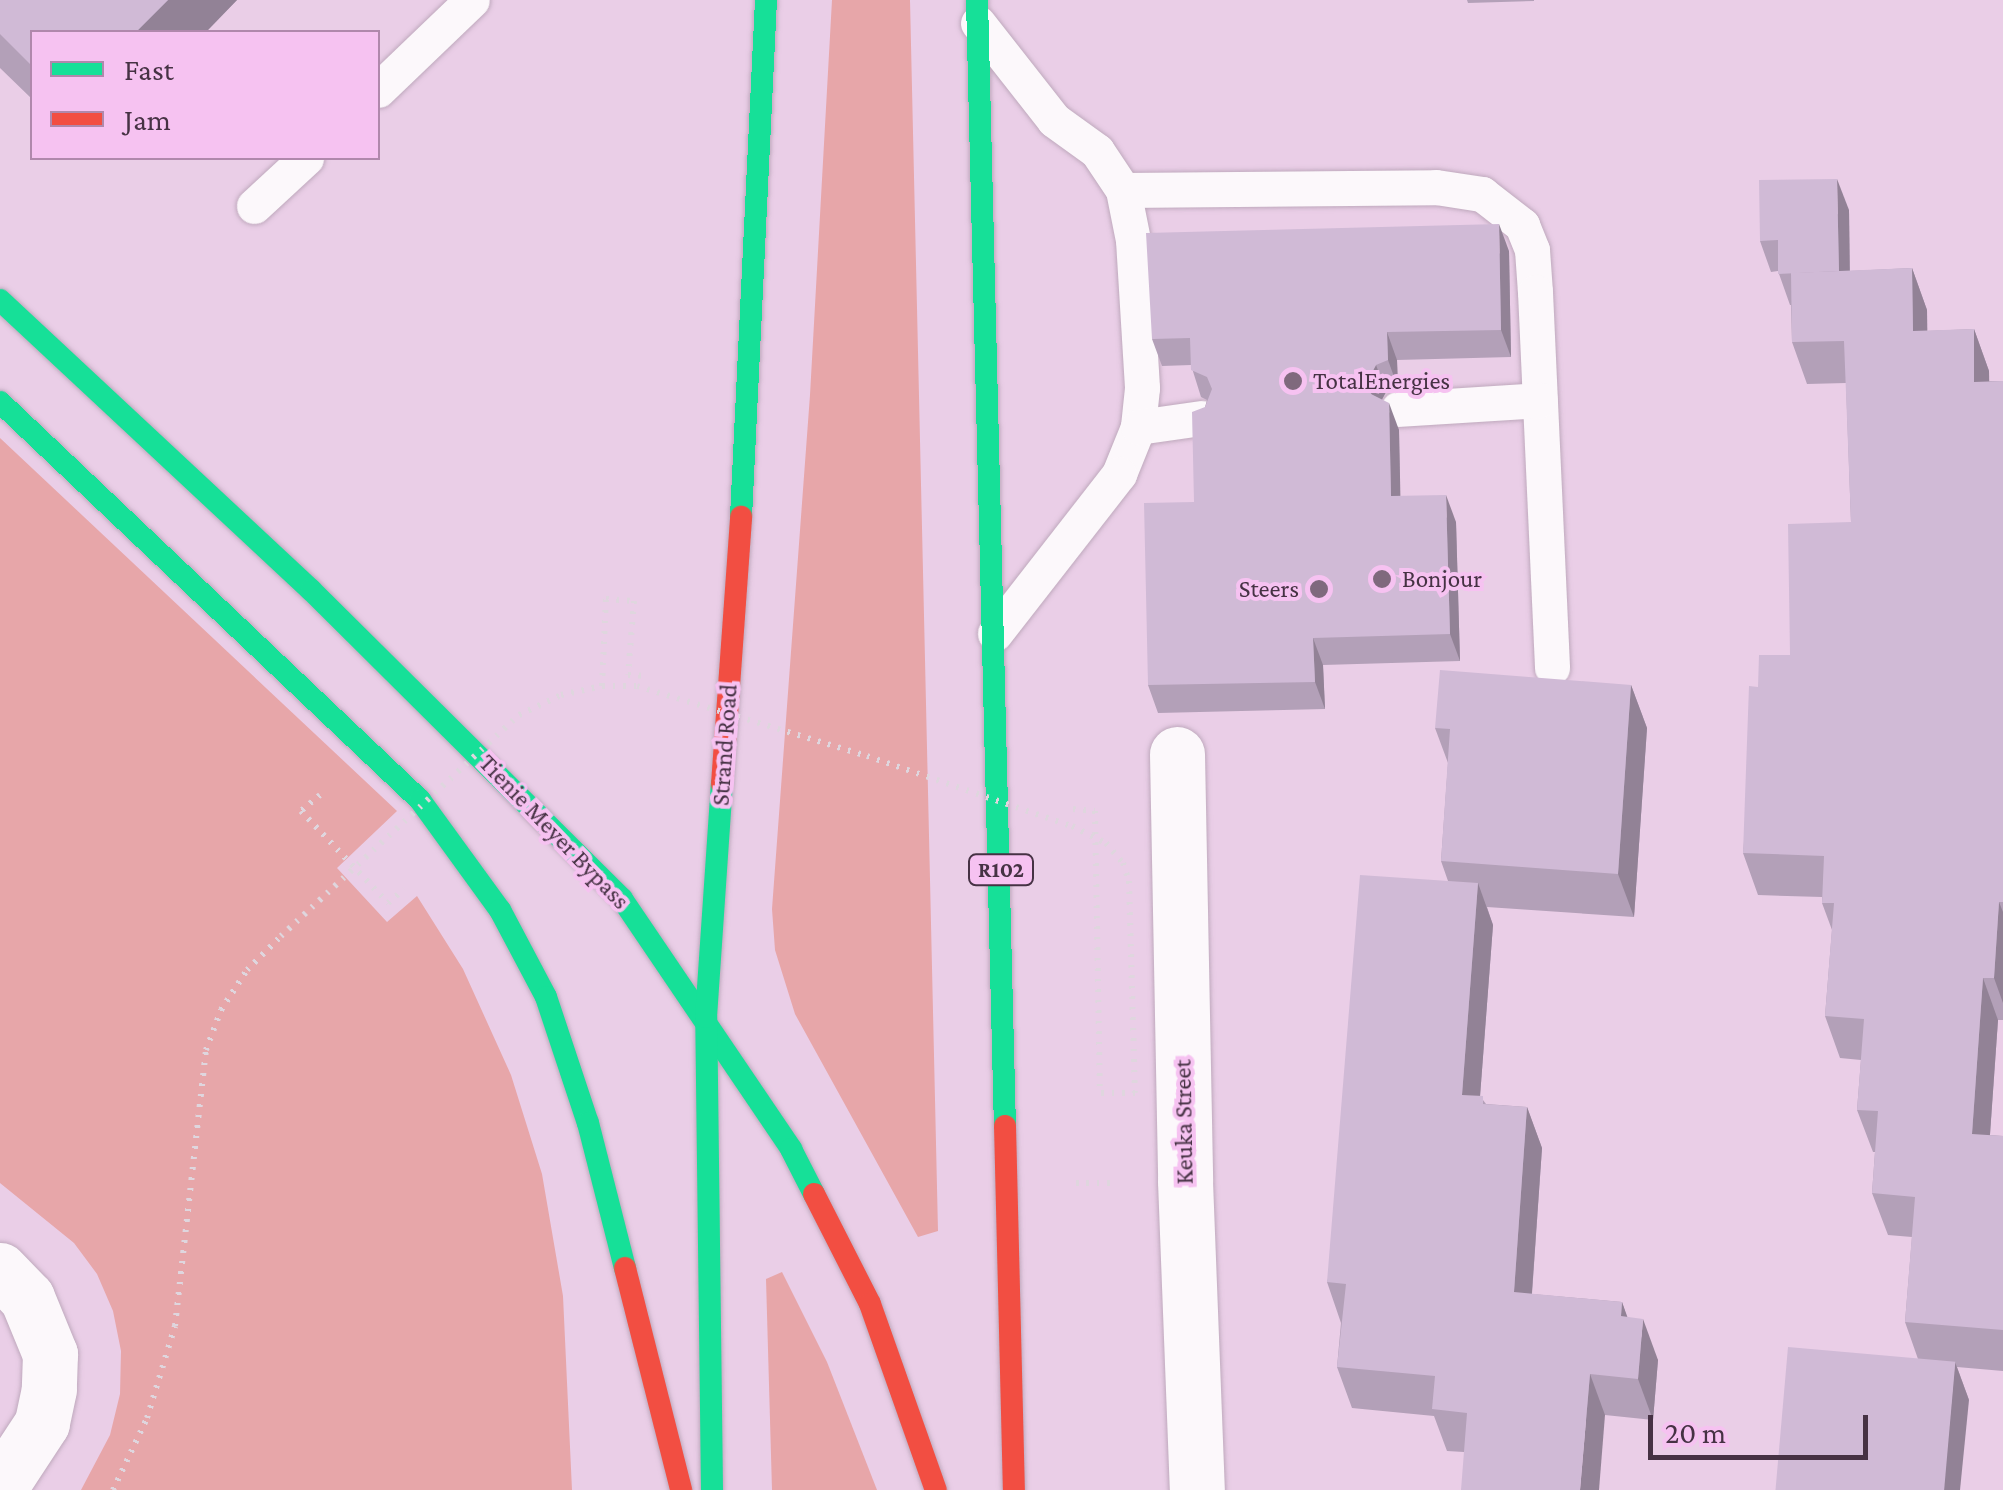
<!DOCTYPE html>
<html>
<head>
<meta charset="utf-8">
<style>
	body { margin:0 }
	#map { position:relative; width:2003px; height:1490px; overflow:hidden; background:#eacee7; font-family:"Crimson Pro",serif }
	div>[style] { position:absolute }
	.green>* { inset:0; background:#e7a6a9 }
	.path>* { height:6px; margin-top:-3px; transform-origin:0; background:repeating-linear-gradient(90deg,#dfd6de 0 2.5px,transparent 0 10.5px) }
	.roads { filter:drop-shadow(0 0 2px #bfa9bd) drop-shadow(0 0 2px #bfa9bd) }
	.lane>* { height:35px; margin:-17.5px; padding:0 17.5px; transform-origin:17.5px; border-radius:17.5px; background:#fcf8fb }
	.street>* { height:55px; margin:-27.5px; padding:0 27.5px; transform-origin:27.5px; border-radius:27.5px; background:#fcf8fb }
	.fast>* { height:22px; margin:-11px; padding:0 11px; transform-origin:11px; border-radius:11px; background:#16e098 }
	.jam>* { height:22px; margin:-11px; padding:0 11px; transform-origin:11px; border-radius:11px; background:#f24e42 }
	.path-bridge>* { height:6px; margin-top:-3px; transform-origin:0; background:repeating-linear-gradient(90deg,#dfd6de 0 2.5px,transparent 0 10.5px) }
	.wall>* { inset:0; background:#b3a0b8 }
	.shaded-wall>* { inset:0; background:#928296 }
	.building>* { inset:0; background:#d0bad6; transform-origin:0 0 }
	.dots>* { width:28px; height:28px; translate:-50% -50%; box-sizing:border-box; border:5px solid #f6c2f1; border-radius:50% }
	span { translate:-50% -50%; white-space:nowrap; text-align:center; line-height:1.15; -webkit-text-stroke:8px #f6c2f1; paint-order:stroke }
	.shield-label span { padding:2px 8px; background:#f6c2f1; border:2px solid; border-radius:8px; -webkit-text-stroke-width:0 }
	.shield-label { font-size:22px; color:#463244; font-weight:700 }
	.poi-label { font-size:25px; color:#463244 }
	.left { translate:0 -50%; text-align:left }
	.right { translate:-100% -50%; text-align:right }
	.street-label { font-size:25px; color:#463244 }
	.legend { position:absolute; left:30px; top:30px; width:350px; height:130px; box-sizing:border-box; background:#f6c2f1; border:2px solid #b088ac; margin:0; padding:12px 18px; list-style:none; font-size:30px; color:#463244 }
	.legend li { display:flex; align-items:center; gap:20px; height:50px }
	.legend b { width:50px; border:2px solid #b088ac }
	.scale { position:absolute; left:1648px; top:1415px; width:220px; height:45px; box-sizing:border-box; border:5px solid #463244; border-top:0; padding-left:12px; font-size:30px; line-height:35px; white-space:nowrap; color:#463244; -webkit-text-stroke:8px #f6c2f1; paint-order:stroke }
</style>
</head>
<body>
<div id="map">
	<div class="green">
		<div style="clip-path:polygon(832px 0,910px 0,938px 1231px,918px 1237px,795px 1014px,775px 950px,772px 909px,810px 395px)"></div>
		<div style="clip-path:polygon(0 438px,397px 811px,337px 868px,387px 922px,417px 896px,463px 969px,511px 1075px,542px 1174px,563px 1296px,572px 1490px,81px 1490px,110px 1435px,120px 1394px,121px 1351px,113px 1311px,97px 1274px,74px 1243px,0 1183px)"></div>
		<div style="clip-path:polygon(782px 1272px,827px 1362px,877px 1490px,772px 1490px,766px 1279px)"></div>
	</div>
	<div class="path">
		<div style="left:602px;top:686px;width:87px;rotate:-87.4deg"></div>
		<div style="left:606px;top:599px;width:28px;rotate:4deg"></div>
		<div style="left:634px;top:601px;width:74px;rotate:94.6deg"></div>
		<div style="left:628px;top:675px;width:21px;rotate:3deg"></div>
		<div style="left:320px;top:795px;width:25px;rotate:140deg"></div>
		<div style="left:301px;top:811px;width:127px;rotate:46.6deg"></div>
		<div style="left:388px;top:903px;width:21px;rotate:-41deg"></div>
		<div style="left:1073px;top:809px;width:22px;rotate:5deg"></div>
		<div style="left:1095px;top:811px;width:282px;rotate:89deg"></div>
		<div style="left:1076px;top:1183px;width:42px"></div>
		<div style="left:113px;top:1490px;width:80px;rotate:-64.7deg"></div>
		<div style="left:147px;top:1418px;width:96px;rotate:-73.1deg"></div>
		<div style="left:175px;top:1326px;width:278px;rotate:-83.6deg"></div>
		<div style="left:206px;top:1050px;width:43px;rotate:-69.4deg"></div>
		<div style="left:221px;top:1010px;width:48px;rotate:-57deg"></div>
		<div style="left:247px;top:970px;width:48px;rotate:-45deg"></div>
	</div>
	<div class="roads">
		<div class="lane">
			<div style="left:978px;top:23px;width:123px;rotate:51.9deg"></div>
			<div style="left:1054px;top:120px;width:53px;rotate:35.8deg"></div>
			<div style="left:1097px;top:151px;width:47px;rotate:56.3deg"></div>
			<div style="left:1123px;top:190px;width:51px;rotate:78.7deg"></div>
			<div style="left:1133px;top:240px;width:148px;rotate:86.5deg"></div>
			<div style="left:1142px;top:388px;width:39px;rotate:96deg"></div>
			<div style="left:1138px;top:427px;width:51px;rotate:112deg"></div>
			<div style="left:1119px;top:474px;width:202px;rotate:127.9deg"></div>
			<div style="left:378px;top:90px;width:130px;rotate:-43.8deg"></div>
			<div style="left:1123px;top:190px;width:313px;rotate:-0.5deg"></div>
			<div style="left:1436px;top:187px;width:47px;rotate:8.7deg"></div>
			<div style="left:1482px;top:194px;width:51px;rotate:37.8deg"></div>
			<div style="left:1522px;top:225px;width:27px;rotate:68deg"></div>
			<div style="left:1532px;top:250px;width:42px;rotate:85.9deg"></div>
			<div style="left:1535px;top:292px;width:376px;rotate:87.4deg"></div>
			<div style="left:254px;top:206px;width:71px;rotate:-42.7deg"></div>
			<div style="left:1398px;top:409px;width:142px;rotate:-3.6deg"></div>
			<div style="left:1138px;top:427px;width:64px;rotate:-8.1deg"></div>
		</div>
		<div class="street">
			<div style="left:1177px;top:754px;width:427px;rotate:88.9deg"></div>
			<div style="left:1185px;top:1181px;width:309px;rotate:87.8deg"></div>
			<div style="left:0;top:1270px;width:39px;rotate:46deg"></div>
			<div style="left:27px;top:1298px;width:61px;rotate:67.7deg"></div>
			<div style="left:50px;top:1354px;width:35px;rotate:92deg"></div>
			<div style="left:49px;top:1389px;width:35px;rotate:102deg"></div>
			<div style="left:42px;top:1423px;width:77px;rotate:123.3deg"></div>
		</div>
		<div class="fast">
			<div style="left:977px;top:0;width:1126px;rotate:88.58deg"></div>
			<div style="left:0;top:300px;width:425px;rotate:43deg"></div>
			<div style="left:311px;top:590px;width:438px;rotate:44.8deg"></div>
			<div style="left:622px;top:899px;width:302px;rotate:55.9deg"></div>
			<div style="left:791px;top:1149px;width:51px;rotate:62.9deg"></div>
			<div style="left:0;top:402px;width:579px;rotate:43.46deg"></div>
			<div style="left:420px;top:800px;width:136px;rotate:54deg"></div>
			<div style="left:500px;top:910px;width:98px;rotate:62.1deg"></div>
			<div style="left:546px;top:997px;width:133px;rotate:71.6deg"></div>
			<div style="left:588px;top:1123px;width:150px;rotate:75.7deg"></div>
			<div style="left:741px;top:517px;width:518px;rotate:-87.23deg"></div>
			<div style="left:712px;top:1490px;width:473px;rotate:-90.7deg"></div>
			<div style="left:706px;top:1017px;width:234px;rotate:-86.1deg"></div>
		</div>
		<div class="jam">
			<div style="left:722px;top:784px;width:268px;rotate:-85.9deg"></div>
			<div style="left:1005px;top:1126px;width:364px;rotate:88.6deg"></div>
			<div style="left:814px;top:1194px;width:123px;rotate:63deg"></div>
			<div style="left:870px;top:1304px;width:197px;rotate:70.5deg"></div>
			<div style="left:625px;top:1268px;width:229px;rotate:75.8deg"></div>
		</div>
	</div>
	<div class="path-bridge">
		<div style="left:281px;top:936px;width:325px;rotate:-42.9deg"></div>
		<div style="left:519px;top:715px;width:47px;rotate:-25.5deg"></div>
		<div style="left:561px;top:695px;width:42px;rotate:-12.4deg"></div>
		<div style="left:602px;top:686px;width:35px"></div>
		<div style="left:637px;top:686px;width:240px;rotate:16.9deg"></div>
		<div style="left:867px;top:756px;width:217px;rotate:18.9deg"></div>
		<div style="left:1072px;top:826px;width:38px;rotate:27deg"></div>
		<div style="left:1106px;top:843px;width:26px;rotate:50deg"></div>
		<div style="left:1123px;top:863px;width:19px;rotate:72deg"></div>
		<div style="left:1129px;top:881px;width:212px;rotate:88.4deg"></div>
		<div style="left:1135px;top:1093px;width:35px;rotate:180deg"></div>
	</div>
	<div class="wall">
		<div style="clip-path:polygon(0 0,237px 0,206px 32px,32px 32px,32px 99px,0 68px)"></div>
		<div style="clip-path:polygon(1467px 0,1534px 0,1534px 1px,1468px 3px)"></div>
		<div style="clip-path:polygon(1849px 210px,1850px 271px,1912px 268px,1927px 310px,1927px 331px,1974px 329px,1989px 371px,1989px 381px,2003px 381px,2003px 1020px,1998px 1020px,1990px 1135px,2003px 1136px,2003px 1371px,1957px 1367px,1969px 1400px,1918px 1359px,1905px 1322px,1912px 1237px,1888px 1235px,1872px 1193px,1875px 1152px,1873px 1152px,1857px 1110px,1861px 1060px,1840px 1058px,1825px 1016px,1832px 930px,1822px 903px,1822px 897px,1758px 895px,1743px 853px,1758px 687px,1790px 655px,1851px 522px,1846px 383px,1807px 384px,1792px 342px,1791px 305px,1790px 305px,1778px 271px,1771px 272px,1760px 241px)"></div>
		<div style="clip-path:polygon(1509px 251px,1511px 357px,1397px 360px,1398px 388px,1386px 392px,1382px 399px,1399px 430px,1400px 496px,1456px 522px,1460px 661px,1323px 665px,1325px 709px,1158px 713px,1148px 685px,1194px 502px,1205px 407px,1207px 400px,1201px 397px,1191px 365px,1162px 366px,1152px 339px)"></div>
		<div style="clip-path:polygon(1631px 685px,1647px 728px,1634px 917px,1487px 907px,1493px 925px,1480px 1096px,1486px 1104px,1527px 1107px,1542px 1148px,1532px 1294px,1622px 1302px,1627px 1317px,1658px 1360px,1653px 1420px,1605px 1415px,1464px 1452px,1447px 1451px,1434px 1416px,1352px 1408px,1337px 1367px,1341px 1323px,1327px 1282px,1448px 881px,1441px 861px,1448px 763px,1435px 728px)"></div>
	</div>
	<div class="shaded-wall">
		<div style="clip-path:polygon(168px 0,237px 0,206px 32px,136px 32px)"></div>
		<div style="clip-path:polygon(1837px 179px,1849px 210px,1850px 305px,1839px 274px)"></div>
		<div style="clip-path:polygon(1499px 224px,1509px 251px,1511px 357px,1501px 330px)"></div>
		<div style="clip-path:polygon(1912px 268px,1927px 310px,1928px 373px,1913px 331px)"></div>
		<div style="clip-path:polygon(1974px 329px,1989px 371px,1990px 424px,1974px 382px)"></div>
		<div style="clip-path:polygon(1387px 332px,1397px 360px,1398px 388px,1388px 360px)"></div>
		<div style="clip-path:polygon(1376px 365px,1386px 392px,1377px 409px,1367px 382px)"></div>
		<div style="clip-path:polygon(1389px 403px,1399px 430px,1401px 524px,1391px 496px)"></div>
		<div style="clip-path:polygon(1446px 495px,1456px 522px,1460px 661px,1450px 634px)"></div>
		<div style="clip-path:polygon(1313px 638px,1323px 665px,1325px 709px,1315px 682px)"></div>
		<div style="clip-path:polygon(1631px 685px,1647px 728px,1634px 917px,1618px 874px)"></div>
		<div style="clip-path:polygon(1478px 883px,1493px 925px,1477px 1136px,1462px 1095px)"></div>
		<div style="clip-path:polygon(1999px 902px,2003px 912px,2003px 1003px,1994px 978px)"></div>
		<div style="clip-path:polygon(1983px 978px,1998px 1020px,1987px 1176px,1972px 1134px)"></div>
		<div style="clip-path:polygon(1527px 1107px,1542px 1148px,1529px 1334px,1514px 1292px)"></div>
		<div style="clip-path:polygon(1622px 1302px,1637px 1344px,1621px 1316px)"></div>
		<div style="clip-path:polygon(1643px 1319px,1658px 1360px,1653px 1420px,1638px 1379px)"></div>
		<div style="clip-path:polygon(1955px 1362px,1969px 1400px,1960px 1490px,1943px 1490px)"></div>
		<div style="clip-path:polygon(1590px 1374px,1605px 1415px,1599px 1490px,1580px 1490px)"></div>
	</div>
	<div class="building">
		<div style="clip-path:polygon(0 0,168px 0,136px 32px,32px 32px,32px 66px,0 34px)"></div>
		<div style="clip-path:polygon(1837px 179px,1839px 271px,1778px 274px,1778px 240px,1760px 241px,1759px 180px)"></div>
		<div style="clip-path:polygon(1499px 224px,1501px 330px,1387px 332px,1388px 360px,1376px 365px,1367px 382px,1371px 394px,1389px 403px,1391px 496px,1446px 495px,1450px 634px,1313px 638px,1315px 682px,1148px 685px,1144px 503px,1194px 502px,1192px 412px,1205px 407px,1212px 389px,1207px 377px,1191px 370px,1190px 338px,1152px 339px,1146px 233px)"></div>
		<div style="clip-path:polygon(1912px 268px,1913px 331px,1974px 329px,1974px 382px,2003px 381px,2003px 902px,1999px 902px,1994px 978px,1983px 978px,1972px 1134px,2003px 1136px,2003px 1330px,1905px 1322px,1915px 1197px,1872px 1193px,1878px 1111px,1857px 1110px,1864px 1019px,1825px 1016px,1834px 903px,1822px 903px,1824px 856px,1743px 853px,1749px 686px,1758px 687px,1759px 655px,1790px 655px,1788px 524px,1851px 522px,1844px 341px,1792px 342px,1791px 273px)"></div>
		<div style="clip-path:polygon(1440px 670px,1631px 685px,1618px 874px,1441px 861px,1450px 729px,1435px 728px)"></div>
		<div style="clip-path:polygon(1360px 875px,1478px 883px,1462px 1095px,1483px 1096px,1483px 1104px,1527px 1107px,1514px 1292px,1622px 1302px,1621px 1316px,1643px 1319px,1638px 1379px,1590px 1374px,1580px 1490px,1461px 1490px,1467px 1413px,1432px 1409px,1435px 1376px,1337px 1367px,1346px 1284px,1327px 1282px)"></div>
		<div style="left:1788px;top:1347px;width:168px;height:144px;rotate:5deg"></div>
	</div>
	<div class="dots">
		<div style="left:1293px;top:381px;background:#7f697d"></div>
		<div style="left:1382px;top:579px;background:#7f697d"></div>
		<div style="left:1319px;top:589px;background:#7f697d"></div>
	</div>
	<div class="shield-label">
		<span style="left:1001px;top:870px">R102</span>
	</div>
	<div class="poi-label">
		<span class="left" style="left:1313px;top:381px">TotalEnergies</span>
		<span class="left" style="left:1402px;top:579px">Bonjour</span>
		<span class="right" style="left:1299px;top:589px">Steers</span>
	</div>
	<div class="street-label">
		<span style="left:725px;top:745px;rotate:-86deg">Strand Road</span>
		<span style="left:554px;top:832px;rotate:46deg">Tienie Meyer Bypass</span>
		<span style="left:1184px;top:1122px;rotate:-91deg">Keuka Street</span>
	</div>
	<ul class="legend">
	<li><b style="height:12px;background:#16e098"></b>Fast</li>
	<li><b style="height:12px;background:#f24e42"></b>Jam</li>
	</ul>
	<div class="scale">20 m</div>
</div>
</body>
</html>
